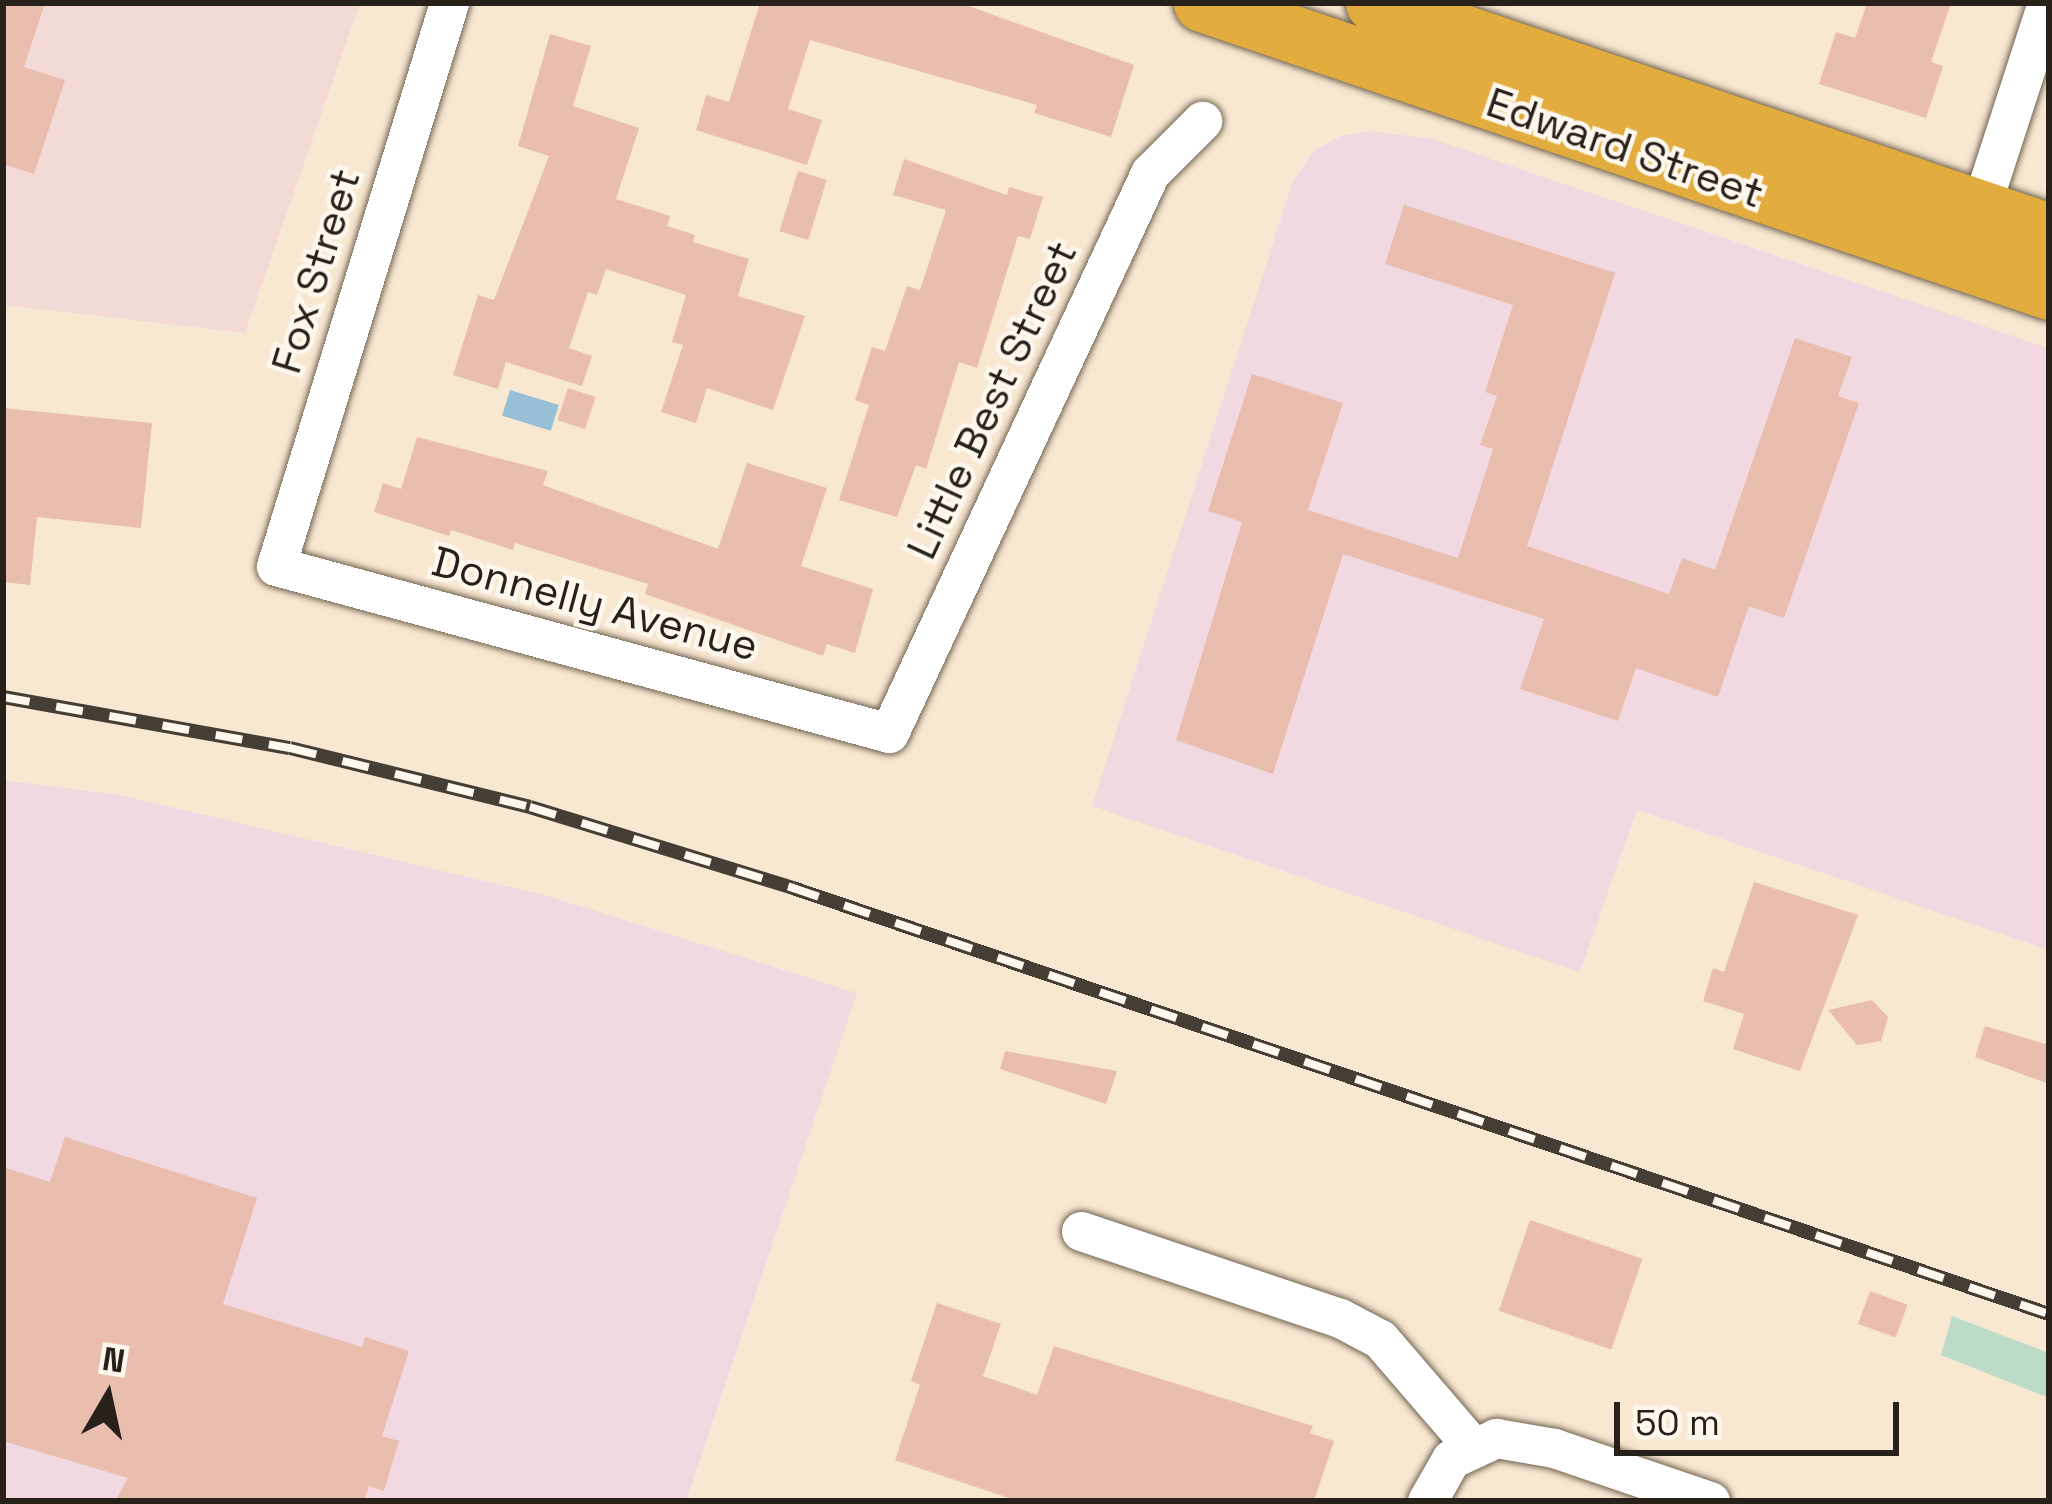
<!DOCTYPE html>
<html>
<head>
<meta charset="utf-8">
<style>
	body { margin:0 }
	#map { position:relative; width:2052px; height:1504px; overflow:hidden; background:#f8e8d2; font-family:"Space Grotesk",sans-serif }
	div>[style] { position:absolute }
	.commercial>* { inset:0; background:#f4dad6 }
	.education>* { inset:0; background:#f2d9e1 }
	.green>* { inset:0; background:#bddcc7 }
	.water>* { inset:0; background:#97c0d7; transform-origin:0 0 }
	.building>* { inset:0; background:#e9beae; transform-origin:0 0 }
	.roads { filter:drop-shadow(0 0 3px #736552) drop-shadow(0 0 3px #736552) }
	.minor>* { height:39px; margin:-19.5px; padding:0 19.5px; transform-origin:19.5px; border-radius:19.5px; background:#fff }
	.highway>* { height:57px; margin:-28.5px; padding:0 28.5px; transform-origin:28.5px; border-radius:28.5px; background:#e2ad3e }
	.rail>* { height:14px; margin-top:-7px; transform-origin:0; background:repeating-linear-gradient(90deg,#fdf7ee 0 27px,#453e34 0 54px); box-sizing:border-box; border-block:3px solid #453e34 }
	span { translate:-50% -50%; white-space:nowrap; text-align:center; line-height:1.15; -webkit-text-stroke:9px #fdf7ee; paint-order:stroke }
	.street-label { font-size:42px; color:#272119 }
	.frame { position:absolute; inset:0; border:6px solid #272119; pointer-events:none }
	.north { position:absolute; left:48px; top:1336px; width:120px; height:120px; -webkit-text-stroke:9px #fdf7ee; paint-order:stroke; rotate:9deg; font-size:33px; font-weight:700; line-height:48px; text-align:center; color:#272119 }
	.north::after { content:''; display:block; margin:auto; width:42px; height:54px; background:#272119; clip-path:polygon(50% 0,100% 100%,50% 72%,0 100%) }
	.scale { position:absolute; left:1614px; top:1402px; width:285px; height:54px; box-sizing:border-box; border:6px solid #272119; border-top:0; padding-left:15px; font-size:36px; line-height:42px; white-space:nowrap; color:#272119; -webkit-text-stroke:9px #fdf7ee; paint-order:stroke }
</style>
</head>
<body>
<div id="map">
	<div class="commercial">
		<div style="clip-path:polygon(3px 3px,360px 3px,245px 333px,3px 305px)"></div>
	</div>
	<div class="education">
		<div style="clip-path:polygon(1370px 131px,1432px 139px,2049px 348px,2049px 950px,1637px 810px,1580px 972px,1092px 806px,1293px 181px,1314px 150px,1341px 136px)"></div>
		<div style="clip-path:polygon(3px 780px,120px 795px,548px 896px,857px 993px,686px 1501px,3px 1501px)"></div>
	</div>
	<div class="green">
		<div style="clip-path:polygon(1952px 1316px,2049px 1353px,2049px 1398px,1941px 1355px)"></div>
	</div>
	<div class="water">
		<div style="left:510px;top:390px;width:51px;height:27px;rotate:17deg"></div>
	</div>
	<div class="building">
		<div style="clip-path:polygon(3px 3px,45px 3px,24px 67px,65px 80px,34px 174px,3px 164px)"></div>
		<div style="clip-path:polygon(760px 3px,960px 3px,1134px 65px,1111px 137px,1034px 113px,1037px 105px,810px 40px,788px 109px,822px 120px,807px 165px,696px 130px,706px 95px,729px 102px)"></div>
		<div style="clip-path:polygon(1867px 3px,1951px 3px,1931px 62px,1943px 66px,1926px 118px,1819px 84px,1836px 32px,1855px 38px)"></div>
		<div style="clip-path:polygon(550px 34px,591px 46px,573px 106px,639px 128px,616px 199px,670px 216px,667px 226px,695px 235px,693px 242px,749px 259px,738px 296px,805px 316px,773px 410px,707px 388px,696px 423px,661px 412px,683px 345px,672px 342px,686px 295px,606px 269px,597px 295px,588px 292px,569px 348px,592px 356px,582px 386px,506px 362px,498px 389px,453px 375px,478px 295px,494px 300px,549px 156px,518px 146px)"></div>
		<div style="clip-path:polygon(904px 159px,1007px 195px,1009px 187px,1043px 197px,1030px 239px,1018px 236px,977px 368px,959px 362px,926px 469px,916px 465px,897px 517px,839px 500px,869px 405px,855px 400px,872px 347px,885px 351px,907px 286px,920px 290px,946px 210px,893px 195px)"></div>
		<div style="left:798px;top:171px;width:30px;height:63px;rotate:17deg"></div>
		<div style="clip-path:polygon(1404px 205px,1615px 273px,1527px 546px,1669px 594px,1682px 558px,1715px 570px,1795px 338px,1852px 357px,1838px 396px,1859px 403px,1784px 618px,1749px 606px,1718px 697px,1636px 668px,1618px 721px,1520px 689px,1544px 619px,1343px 554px,1273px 774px,1176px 740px,1242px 522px,1208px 511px,1252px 374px,1343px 403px,1308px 510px,1458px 558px,1493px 449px,1480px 445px,1497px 396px,1485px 392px,1513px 305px,1385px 264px)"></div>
		<div style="left:568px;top:388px;width:29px;height:34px;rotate:18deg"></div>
		<div style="clip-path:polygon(3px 408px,152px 423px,141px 528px,37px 517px,30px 585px,3px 582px)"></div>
		<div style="clip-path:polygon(417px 437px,548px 471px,543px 485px,718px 549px,747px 463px,827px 488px,801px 566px,873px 589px,855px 653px,827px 644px,823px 656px,645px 594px,648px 584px,515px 543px,513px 550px,451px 530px,449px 536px,374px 512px,383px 483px,401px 489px)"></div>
		<div style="clip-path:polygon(1754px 882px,1858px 915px,1800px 1071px,1733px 1049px,1744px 1014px,1703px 1001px,1713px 968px,1724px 972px)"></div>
		<div style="clip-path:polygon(1872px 1000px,1888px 1017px,1881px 1041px,1857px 1045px,1828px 1010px)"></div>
		<div style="clip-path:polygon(1985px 1026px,2049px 1045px,2049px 1084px,1975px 1057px)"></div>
		<div style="clip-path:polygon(1005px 1051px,1117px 1071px,1106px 1104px,1000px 1069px)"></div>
		<div style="clip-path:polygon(65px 1137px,257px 1198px,223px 1304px,362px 1347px,365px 1337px,409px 1351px,382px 1436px,399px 1441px,384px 1491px,369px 1486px,364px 1501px,115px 1501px,128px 1478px,3px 1441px,3px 1167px,50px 1182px)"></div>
		<div style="left:1530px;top:1220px;width:119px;height:96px;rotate:19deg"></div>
		<div style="left:1870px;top:1291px;width:40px;height:35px;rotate:20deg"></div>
		<div style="clip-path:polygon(937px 1303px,1001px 1324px,983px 1376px,1037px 1395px,1054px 1346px,1313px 1426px,1310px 1433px,1334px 1441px,1314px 1501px,1018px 1501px,895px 1460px,920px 1385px,911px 1381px)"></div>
	</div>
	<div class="roads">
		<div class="minor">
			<div style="left:449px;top:3px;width:589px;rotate:107.08deg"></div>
			<div style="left:276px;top:566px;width:635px;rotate:15.24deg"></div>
			<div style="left:889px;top:733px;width:618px;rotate:-65.01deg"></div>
			<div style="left:1150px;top:173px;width:74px;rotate:-45deg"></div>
			<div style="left:1980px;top:209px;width:217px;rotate:-72deg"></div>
			<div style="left:1081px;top:1231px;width:273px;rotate:18.6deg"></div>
			<div style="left:1340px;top:1318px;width:45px;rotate:27.7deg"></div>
			<div style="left:1380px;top:1339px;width:141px;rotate:49.3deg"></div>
			<div style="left:1427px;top:1501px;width:48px;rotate:-60.3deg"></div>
			<div style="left:1451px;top:1459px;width:50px;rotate:-25deg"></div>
			<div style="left:1496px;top:1438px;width:59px;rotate:9.8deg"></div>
			<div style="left:1554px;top:1448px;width:165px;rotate:18.8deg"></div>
		</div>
		<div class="highway">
			<div style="left:1202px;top:3px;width:895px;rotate:18.78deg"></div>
			<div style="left:1374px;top:3px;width:713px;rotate:18.74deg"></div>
		</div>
	</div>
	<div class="rail">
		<div style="left:3px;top:697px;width:291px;rotate:10.1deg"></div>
		<div style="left:290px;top:748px;width:247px;rotate:13.8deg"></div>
		<div style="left:530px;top:807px;width:275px;rotate:17.1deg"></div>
		<div style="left:793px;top:888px;width:1326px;rotate:18.74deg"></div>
	</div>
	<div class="street-label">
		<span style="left:1625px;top:148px;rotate:19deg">Edward Street</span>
		<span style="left:316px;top:271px;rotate:-73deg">Fox Street</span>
		<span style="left:992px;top:400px;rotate:-65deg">Little Best Street</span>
		<span style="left:595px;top:604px;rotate:15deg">Donnelly Avenue</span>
	</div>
	<div class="frame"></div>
	<div class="north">N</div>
	<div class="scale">50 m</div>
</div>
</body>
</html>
